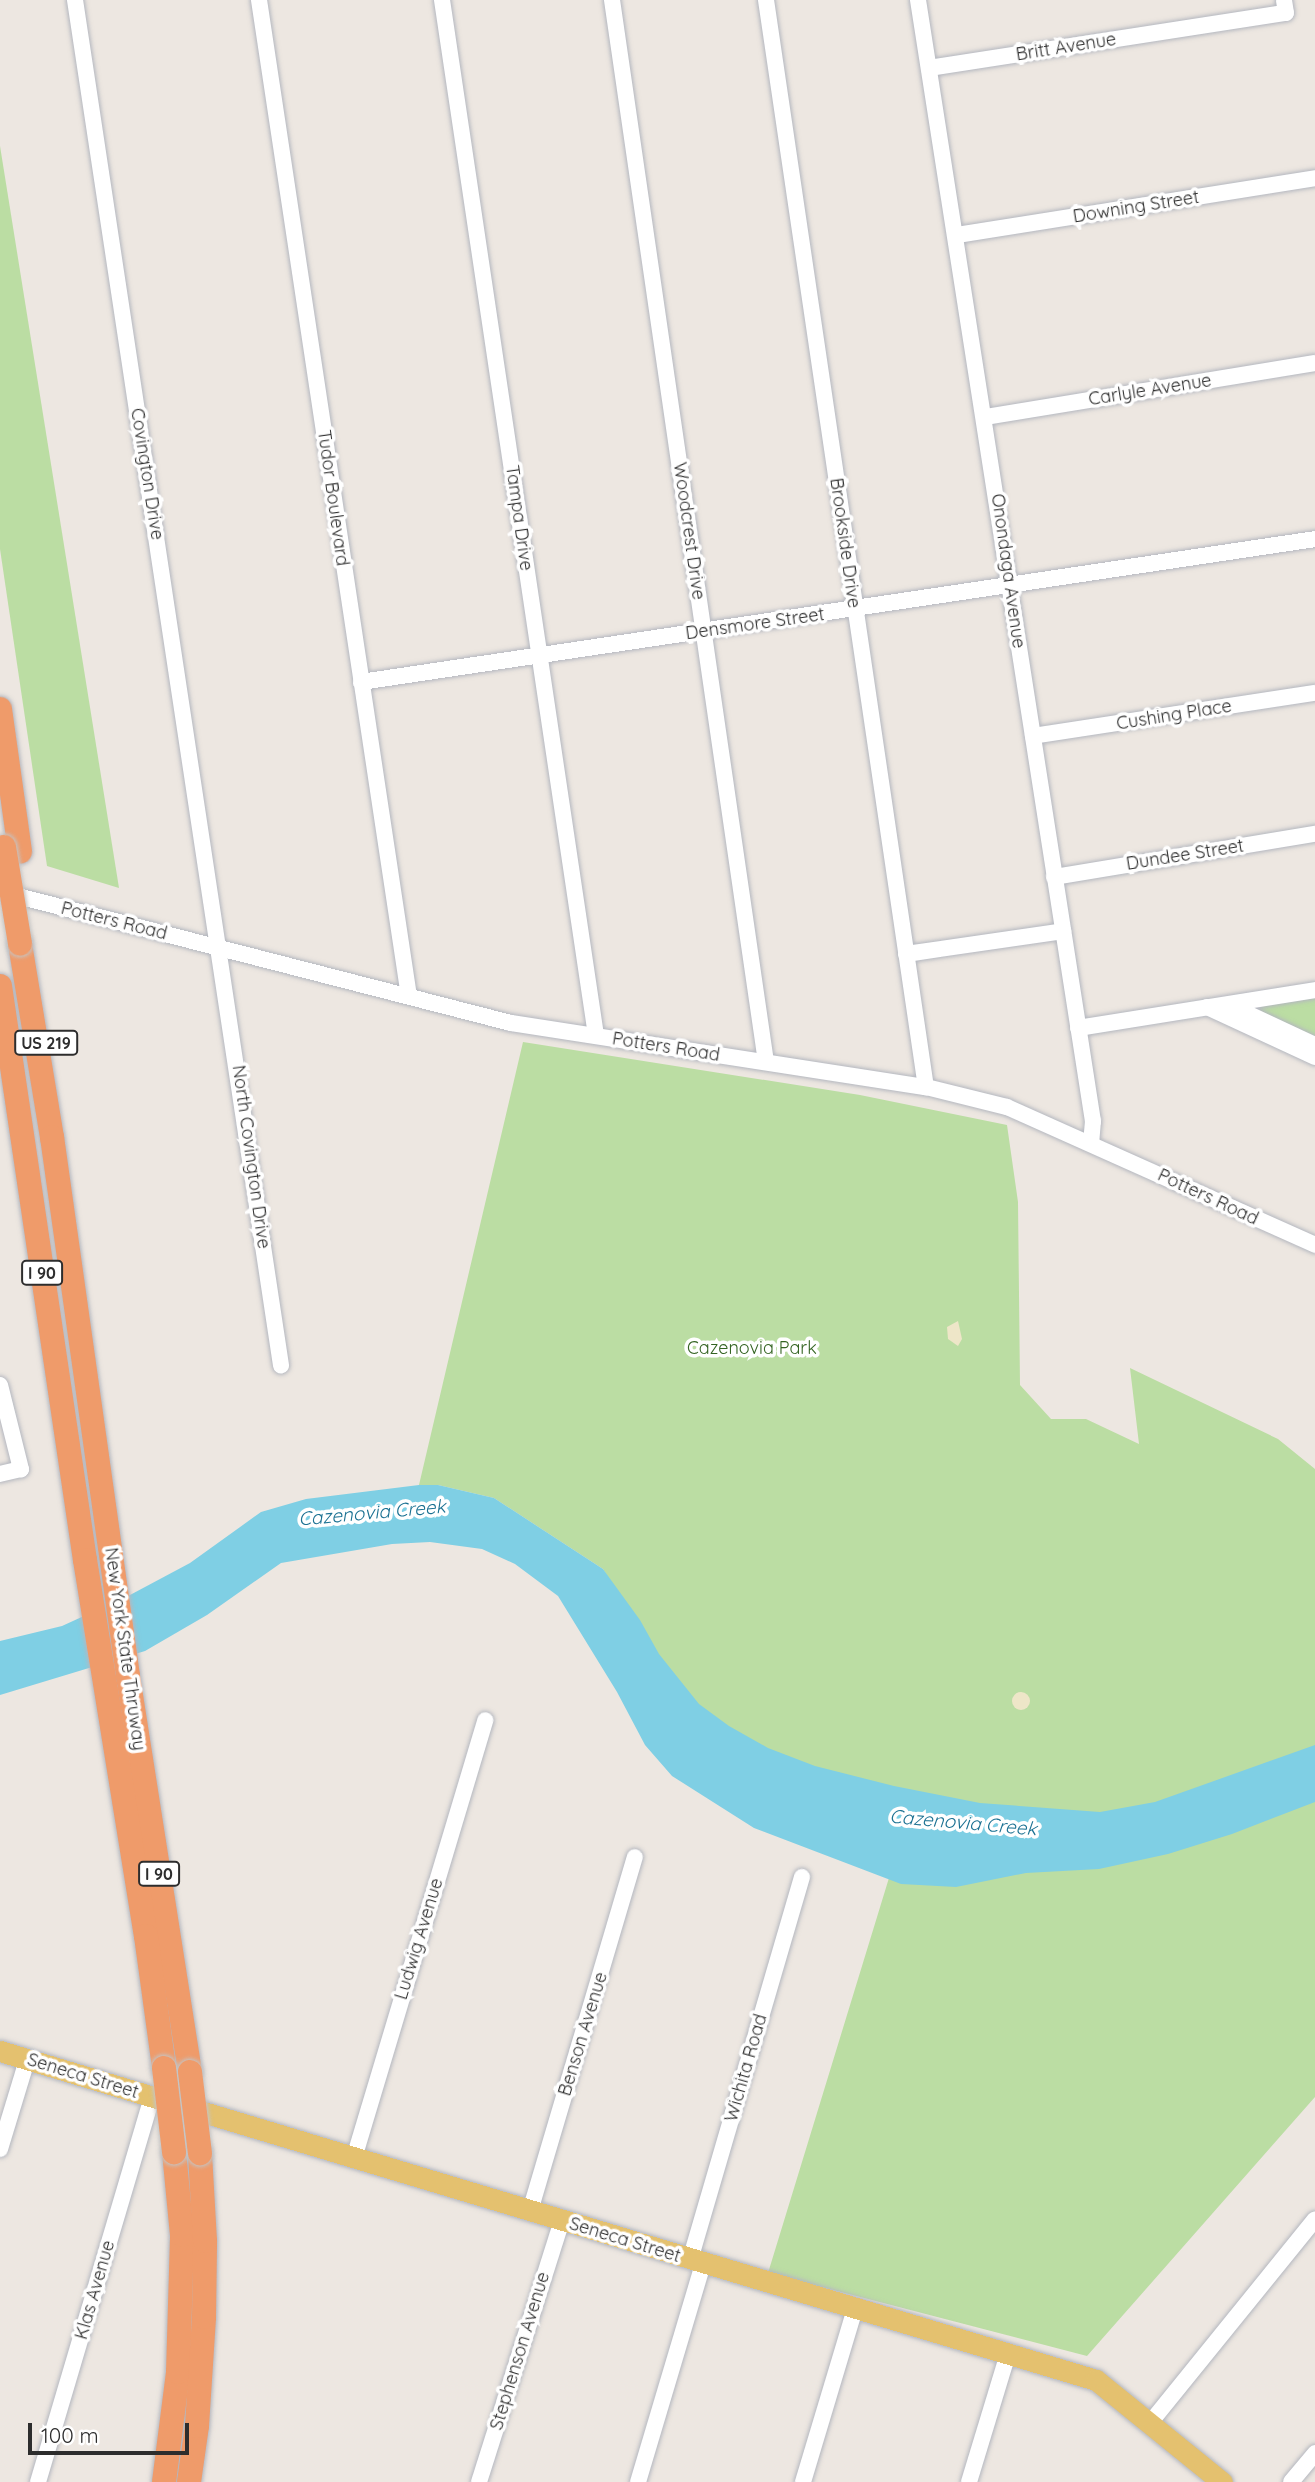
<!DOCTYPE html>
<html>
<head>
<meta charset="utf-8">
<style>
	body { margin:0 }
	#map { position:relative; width:1315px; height:2482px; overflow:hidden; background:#ede7e1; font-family:Quicksand,sans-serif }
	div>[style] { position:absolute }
	.green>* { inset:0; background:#bbdda3 }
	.sand>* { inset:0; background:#eee6c8 }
	.round { border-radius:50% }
	.water>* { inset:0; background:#7fcfe4 }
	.roads { filter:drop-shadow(0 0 2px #b4b7bf) drop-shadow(0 0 2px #b4b7bf) }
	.minor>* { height:16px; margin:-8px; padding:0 8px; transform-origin:8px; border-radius:8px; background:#fff }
	.major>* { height:21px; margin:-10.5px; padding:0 10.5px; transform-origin:10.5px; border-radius:10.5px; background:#e4c16f }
	.highway>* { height:24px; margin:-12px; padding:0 12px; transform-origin:12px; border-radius:12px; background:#ef9b6a }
	.bridges { filter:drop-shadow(0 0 2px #c4c4c4) drop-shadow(0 0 2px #c4c4c4) }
	.highway-bridge>* { height:24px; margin:-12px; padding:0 12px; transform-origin:12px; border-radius:12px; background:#ef9b6a }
	span { translate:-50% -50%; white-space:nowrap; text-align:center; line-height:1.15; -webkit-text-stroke:7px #fff; paint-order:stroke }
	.shield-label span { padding:2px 5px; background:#fff; border:2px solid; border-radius:5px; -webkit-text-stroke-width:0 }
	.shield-label { font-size:16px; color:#2d2d2d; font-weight:700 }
	.street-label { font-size:18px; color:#2d2d2d }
	.park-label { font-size:18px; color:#346422 }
	.water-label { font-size:19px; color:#1b7192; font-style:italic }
	.scale { position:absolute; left:28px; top:2423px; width:161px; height:32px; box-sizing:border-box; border:4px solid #2d2d2d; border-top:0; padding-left:9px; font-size:21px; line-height:24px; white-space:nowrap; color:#2d2d2d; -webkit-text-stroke:5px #fff; paint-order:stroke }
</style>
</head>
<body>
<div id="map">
	<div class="green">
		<div style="clip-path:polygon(0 146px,119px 888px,47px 866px,0 549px)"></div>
		<div style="clip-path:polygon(1315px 998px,1315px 1039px,1259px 1011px,1261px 1006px)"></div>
		<div style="clip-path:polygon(523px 1042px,860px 1095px,1007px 1125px,1018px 1202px,1020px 1385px,1051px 1419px,1086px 1419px,1139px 1444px,1130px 1368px,1278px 1439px,1315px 1469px,1315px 2097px,1087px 2356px,768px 2273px,896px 1855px,684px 1704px,603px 1569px,494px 1498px,438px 1485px,419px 1485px)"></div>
	</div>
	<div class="sand">
		<div style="clip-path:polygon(958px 1321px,962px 1339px,958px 1346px,948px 1339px,947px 1327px)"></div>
		<div class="round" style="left:1012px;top:1692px;width:18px;height:18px"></div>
	</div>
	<div class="water">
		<div style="clip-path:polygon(419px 1485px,438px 1485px,494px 1498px,603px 1569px,640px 1620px,659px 1654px,699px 1704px,729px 1726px,768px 1748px,815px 1766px,894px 1786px,980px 1803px,1100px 1812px,1155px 1802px,1315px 1745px,1315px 1802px,1232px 1834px,1168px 1854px,1099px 1869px,1026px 1873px,956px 1887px,901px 1884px,754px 1828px,672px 1776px,645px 1745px,617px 1692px,558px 1596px,515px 1564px,482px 1549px,430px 1542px,392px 1544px,281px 1563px,207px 1615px,145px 1651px,0 1695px,0 1641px,62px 1626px,130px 1595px,190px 1563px,261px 1512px,306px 1499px)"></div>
	</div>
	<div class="roads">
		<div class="minor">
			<div style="left:75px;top:0;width:1381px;rotate:81.42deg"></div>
			<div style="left:259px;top:0;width:1007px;rotate:81.44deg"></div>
			<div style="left:442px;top:0;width:1047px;rotate:81.54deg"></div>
			<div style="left:612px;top:0;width:1073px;rotate:81.75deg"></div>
			<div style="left:766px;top:0;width:1099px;rotate:81.63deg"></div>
			<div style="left:918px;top:0;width:1135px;rotate:81.13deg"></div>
			<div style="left:1093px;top:1121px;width:22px;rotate:95deg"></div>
			<div style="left:929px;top:68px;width:361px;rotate:-8.8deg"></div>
			<div style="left:1286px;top:13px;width:13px;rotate:-99deg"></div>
			<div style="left:957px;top:235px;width:363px;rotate:-9deg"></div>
			<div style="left:985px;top:417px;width:334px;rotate:-9.3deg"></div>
			<div style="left:361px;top:682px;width:965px;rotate:-8.52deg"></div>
			<div style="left:1033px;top:736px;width:285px;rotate:-8.7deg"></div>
			<div style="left:1054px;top:877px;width:265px;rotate:-9.4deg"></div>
			<div style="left:6px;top:893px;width:521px;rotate:14.44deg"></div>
			<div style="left:511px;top:1023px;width:420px;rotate:8.8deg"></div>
			<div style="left:926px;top:1087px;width:83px;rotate:13.9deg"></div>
			<div style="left:1007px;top:1107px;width:338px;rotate:24.1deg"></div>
			<div style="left:906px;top:954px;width:159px;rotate:-8.3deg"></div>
			<div style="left:1207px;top:1007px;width:119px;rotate:24.8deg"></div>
			<div style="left:1238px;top:1009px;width:85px;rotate:25.1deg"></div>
			<div style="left:1078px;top:1028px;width:240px;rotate:-9.1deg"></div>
			<div style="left:0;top:1385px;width:87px;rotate:76deg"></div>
			<div style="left:21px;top:1469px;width:22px;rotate:167deg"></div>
			<div style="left:0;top:2149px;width:93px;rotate:-73.1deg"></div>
			<div style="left:354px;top:2158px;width:457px;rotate:-73.3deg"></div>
			<div style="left:530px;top:2211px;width:369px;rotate:-73.5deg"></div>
			<div style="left:690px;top:2260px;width:399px;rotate:-73.7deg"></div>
			<div style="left:1150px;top:2423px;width:262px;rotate:-51deg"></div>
			<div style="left:38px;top:2482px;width:402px;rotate:-73.5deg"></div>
			<div style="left:479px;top:2482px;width:274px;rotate:-72.4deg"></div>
			<div style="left:638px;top:2482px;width:227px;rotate:-73.4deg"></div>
			<div style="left:803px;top:2482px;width:181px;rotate:-73.3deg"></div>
			<div style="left:969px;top:2482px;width:134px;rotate:-73.1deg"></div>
			<div style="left:1291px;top:2482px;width:38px;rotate:-50deg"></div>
		</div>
		<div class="major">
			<div style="left:0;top:2051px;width:1144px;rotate:16.71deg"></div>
			<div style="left:1096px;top:2380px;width:162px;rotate:39deg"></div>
		</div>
		<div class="highway">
			<div style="left:0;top:709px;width:144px;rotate:82deg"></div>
			<div style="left:20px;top:944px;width:196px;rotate:80.6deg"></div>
			<div style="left:52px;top:1137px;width:544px;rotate:81.97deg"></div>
			<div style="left:128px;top:1676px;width:401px;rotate:81.1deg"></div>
			<div style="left:0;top:986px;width:580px;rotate:81.58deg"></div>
			<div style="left:85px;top:1560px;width:381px;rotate:80.8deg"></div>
			<div style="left:146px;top:1936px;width:133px;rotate:82.2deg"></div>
			<div style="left:164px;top:2482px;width:111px;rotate:-82.7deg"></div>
			<div style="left:178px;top:2372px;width:137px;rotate:-88.3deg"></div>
			<div style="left:182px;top:2235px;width:83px;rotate:-95.5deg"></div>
			<div style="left:189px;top:2482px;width:57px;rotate:-81.9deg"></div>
			<div style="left:197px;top:2426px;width:109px;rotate:-86.3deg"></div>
			<div style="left:204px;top:2317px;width:76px;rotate:-89.2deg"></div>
			<div style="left:205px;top:2241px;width:88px;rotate:-93.3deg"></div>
		</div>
	</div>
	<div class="bridges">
		<div class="highway-bridge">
			<div style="left:4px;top:847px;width:98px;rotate:80.6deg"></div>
			<div style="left:164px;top:2068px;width:85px;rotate:83.2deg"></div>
			<div style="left:190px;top:2072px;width:82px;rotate:83deg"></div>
		</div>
	</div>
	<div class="shield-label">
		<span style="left:46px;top:1043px">US 219</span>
		<span style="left:42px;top:1273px">I 90</span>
		<span style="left:159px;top:1874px">I 90</span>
	</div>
	<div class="street-label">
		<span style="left:1066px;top:47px;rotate:-9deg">Britt Avenue</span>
		<span style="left:1136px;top:207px;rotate:-9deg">Downing Street</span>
		<span style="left:1150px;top:390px;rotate:-9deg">Carlyle Avenue</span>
		<span style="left:147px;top:474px;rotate:81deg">Covington Drive</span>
		<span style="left:333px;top:498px;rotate:82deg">Tudor Boulevard</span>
		<span style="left:519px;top:518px;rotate:82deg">Tampa Drive</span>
		<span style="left:689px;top:531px;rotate:82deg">Woodcrest Drive</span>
		<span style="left:845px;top:543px;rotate:82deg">Brookside Drive</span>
		<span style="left:1008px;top:571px;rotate:82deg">Onondaga Avenue</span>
		<span style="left:755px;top:624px;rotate:-8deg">Densmore Street</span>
		<span style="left:1174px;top:715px;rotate:-9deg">Cushing Place</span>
		<span style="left:1185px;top:855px;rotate:-9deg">Dundee Street</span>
		<span style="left:114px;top:921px;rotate:14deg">Potters Road</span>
		<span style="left:666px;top:1047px;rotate:9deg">Potters Road</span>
		<span style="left:251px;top:1157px;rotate:82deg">North Covington Drive</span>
		<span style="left:1208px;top:1197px;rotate:25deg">Potters Road</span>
		<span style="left:125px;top:1649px;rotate:82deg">New York State Thruway</span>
		<span style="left:419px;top:1939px;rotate:-73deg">Ludwig Avenue</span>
		<span style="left:583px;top:2034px;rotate:-73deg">Benson Avenue</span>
		<span style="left:746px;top:2068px;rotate:-74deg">Wichita Road</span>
		<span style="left:83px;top:2076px;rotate:17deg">Seneca Street</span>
		<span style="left:625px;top:2240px;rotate:17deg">Seneca Street</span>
		<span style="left:95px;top:2290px;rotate:-74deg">Klas Avenue</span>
		<span style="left:520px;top:2351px;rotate:-73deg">Stephenson Avenue</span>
	</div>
	<div class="park-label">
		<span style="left:752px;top:1348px">Cazenovia Park</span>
	</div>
	<div class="water-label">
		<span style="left:372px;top:1513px;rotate:-5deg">Cazenovia Creek</span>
		<span style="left:963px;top:1823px;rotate:5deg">Cazenovia Creek</span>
	</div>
	<div class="scale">100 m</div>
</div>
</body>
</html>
